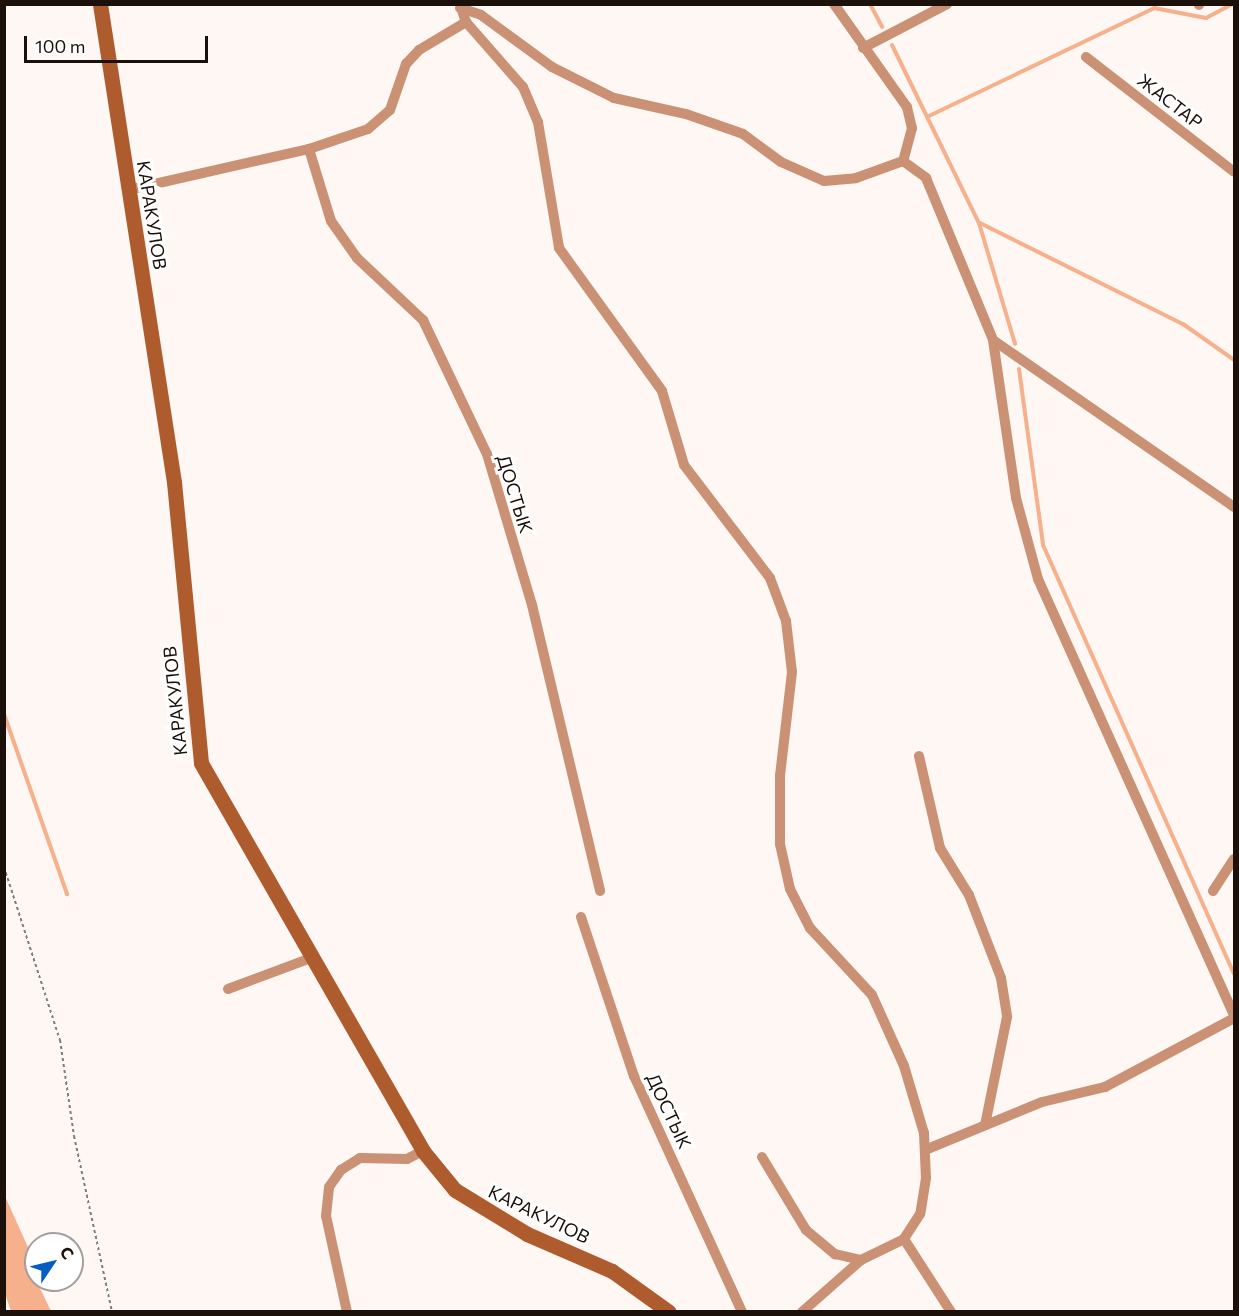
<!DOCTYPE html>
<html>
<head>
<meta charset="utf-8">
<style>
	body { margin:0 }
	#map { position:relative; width:1239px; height:1316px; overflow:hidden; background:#fef7f3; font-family:Commissioner,sans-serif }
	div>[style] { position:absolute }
	.water>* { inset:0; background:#f6b08c }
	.stream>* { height:4px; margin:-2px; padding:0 2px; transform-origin:2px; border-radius:2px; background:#f6b08c }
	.path>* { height:2px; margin-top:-1px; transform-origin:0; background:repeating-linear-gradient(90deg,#847b76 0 3px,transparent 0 6px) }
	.street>* { height:10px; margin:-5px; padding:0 5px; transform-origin:5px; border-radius:5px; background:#ca9174 }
	.secondary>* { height:15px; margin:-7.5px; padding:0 7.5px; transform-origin:7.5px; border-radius:7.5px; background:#ae5c2e }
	span { translate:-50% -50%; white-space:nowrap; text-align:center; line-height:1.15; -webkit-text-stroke:6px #fff; paint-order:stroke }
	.street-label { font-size:18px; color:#1b100a }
	.frame { position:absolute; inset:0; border:6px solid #1b100a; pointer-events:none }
	.north { position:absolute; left:24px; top:1232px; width:60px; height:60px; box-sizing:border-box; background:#fff; border:2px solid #a49f9d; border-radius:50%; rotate:55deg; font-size:16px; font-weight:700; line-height:24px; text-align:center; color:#1b100a }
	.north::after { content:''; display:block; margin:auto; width:21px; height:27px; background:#045cc5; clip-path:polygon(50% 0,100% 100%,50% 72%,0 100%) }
	.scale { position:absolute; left:24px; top:36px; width:184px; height:27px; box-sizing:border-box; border:3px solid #1b100a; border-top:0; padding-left:8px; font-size:18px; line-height:21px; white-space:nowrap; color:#1b100a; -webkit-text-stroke:4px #fff; paint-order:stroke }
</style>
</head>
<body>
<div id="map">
	<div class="water">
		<div style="clip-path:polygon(4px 1194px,36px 1265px,36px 1280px,51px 1311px,11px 1311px,4px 1291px)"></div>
	</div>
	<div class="stream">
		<div style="left:870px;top:4px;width:26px;rotate:62deg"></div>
		<div style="left:892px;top:45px;width:198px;rotate:64deg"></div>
		<div style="left:979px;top:223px;width:126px;rotate:73.4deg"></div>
		<div style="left:929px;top:116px;width:250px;rotate:-25.6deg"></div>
		<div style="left:1154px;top:8px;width:53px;rotate:10.9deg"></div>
		<div style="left:1206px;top:18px;width:30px;rotate:-28deg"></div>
		<div style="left:980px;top:223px;width:227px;rotate:26.5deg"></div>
		<div style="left:1183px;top:324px;width:62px;rotate:35.2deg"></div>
		<div style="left:1019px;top:369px;width:178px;rotate:82.2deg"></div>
		<div style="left:1043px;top:545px;width:469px;rotate:66deg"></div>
		<div style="left:4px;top:714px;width:191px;rotate:70.7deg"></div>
	</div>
	<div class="path">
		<div style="left:4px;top:867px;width:182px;rotate:72.1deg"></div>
		<div style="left:60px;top:1040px;width:97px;rotate:81.7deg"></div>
		<div style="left:74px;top:1136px;width:180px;rotate:77.8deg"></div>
	</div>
	<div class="street">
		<div style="left:460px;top:4px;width:19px;rotate:72deg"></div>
		<div style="left:466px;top:22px;width:86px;rotate:48.8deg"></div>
		<div style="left:523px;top:87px;width:38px;rotate:67deg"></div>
		<div style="left:538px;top:122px;width:128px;rotate:80.5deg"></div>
		<div style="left:559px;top:248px;width:176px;rotate:54.2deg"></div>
		<div style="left:662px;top:391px;width:77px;rotate:73.4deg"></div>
		<div style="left:684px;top:465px;width:142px;rotate:52.7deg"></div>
		<div style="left:770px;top:578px;width:46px;rotate:69.6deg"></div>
		<div style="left:786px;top:621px;width:51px;rotate:83.3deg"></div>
		<div style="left:792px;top:672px;width:104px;rotate:96.6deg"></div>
		<div style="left:780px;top:775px;width:69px;rotate:90deg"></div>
		<div style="left:780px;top:844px;width:46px;rotate:77.5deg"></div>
		<div style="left:790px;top:889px;width:44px;rotate:62.9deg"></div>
		<div style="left:810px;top:928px;width:91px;rotate:47.2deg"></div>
		<div style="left:872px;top:995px;width:78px;rotate:65.7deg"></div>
		<div style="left:904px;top:1066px;width:70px;rotate:73.4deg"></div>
		<div style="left:924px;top:1133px;width:45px;rotate:87.5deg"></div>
		<div style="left:926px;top:1178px;width:36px;rotate:99deg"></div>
		<div style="left:920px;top:1214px;width:30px;rotate:123deg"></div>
		<div style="left:834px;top:4px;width:126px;rotate:54.7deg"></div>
		<div style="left:907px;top:107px;width:22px;rotate:77deg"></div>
		<div style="left:912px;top:128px;width:34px;rotate:105deg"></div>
		<div style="left:903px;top:161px;width:29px;rotate:36deg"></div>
		<div style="left:926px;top:178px;width:175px;rotate:67.5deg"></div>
		<div style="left:993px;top:340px;width:160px;rotate:81.7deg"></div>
		<div style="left:1016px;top:498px;width:84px;rotate:74.8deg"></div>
		<div style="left:1038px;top:579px;width:479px;rotate:65.8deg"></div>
		<div style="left:1199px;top:4px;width:1px;rotate:90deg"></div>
		<div style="left:460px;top:8px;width:22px;rotate:18deg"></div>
		<div style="left:481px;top:15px;width:88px;rotate:36.2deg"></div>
		<div style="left:552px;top:67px;width:69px;rotate:26.6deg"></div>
		<div style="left:614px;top:98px;width:74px;rotate:12.5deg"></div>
		<div style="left:686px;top:114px;width:60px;rotate:19.3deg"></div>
		<div style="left:743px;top:134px;width:47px;rotate:36.4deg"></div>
		<div style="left:781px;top:162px;width:47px;rotate:23.8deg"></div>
		<div style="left:824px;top:181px;width:32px;rotate:-5deg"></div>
		<div style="left:856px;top:178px;width:50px;rotate:-19.9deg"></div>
		<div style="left:863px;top:48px;width:95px;rotate:-27.6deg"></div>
		<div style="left:1086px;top:57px;width:187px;rotate:37.8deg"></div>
		<div style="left:309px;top:149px;width:75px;rotate:73deg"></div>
		<div style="left:331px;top:221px;width:45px;rotate:54.9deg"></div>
		<div style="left:357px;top:258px;width:91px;rotate:43.2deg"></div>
		<div style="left:423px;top:320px;width:148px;rotate:64.5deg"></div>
		<div style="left:487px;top:454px;width:158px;rotate:73.4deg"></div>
		<div style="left:532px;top:605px;width:294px;rotate:76.6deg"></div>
		<div style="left:128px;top:190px;width:186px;rotate:-12.8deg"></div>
		<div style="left:309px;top:149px;width:62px;rotate:-18.7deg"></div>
		<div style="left:368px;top:129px;width:29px;rotate:-41deg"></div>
		<div style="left:390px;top:110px;width:49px;rotate:-70.8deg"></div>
		<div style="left:406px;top:64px;width:19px;rotate:-47deg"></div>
		<div style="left:419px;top:50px;width:55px;rotate:-30.8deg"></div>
		<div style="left:993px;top:340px;width:293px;rotate:34.7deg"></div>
		<div style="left:919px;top:756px;width:94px;rotate:77.1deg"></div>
		<div style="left:940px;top:848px;width:55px;rotate:58.3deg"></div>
		<div style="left:969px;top:895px;width:89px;rotate:68.9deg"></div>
		<div style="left:1001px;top:978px;width:39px;rotate:81deg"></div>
		<div style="left:1007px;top:1017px;width:110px;rotate:101.5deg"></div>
		<div style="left:1213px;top:891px;width:38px;rotate:-57deg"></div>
		<div style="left:581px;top:917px;width:168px;rotate:71.6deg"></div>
		<div style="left:634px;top:1076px;width:260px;rotate:65.4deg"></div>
		<div style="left:228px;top:989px;width:89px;rotate:-20.5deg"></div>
		<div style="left:925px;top:1150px;width:126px;rotate:-22.3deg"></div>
		<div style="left:1042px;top:1102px;width:65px;rotate:-13.4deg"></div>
		<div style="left:1105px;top:1087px;width:146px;rotate:-28.1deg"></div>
		<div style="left:762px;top:1157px;width:85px;rotate:58.9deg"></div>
		<div style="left:806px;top:1230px;width:38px;rotate:40deg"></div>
		<div style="left:835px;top:1254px;width:27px;rotate:13deg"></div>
		<div style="left:347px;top:1312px;width:98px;rotate:-102.3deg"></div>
		<div style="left:326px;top:1216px;width:29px;rotate:-84deg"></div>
		<div style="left:329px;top:1187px;width:21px;rotate:-55deg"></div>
		<div style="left:341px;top:1170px;width:22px;rotate:-32deg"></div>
		<div style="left:360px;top:1158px;width:47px;rotate:1.2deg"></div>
		<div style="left:407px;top:1159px;width:18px;rotate:-27deg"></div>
		<div style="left:802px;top:1312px;width:79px;rotate:-41.4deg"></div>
		<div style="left:861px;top:1260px;width:48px;rotate:-26deg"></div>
		<div style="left:904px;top:1239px;width:87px;rotate:57.2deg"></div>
	</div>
	<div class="secondary">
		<div style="left:100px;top:4px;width:484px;rotate:81.2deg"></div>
		<div style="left:174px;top:482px;width:282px;rotate:84.5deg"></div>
		<div style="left:201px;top:763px;width:447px;rotate:60.2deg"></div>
		<div style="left:423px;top:1151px;width:50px;rotate:50.6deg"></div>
		<div style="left:455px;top:1190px;width:84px;rotate:31.4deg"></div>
		<div style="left:527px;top:1234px;width:93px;rotate:23.5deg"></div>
		<div style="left:612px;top:1271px;width:70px;rotate:35.7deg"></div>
	</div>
	<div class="street-label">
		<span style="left:1170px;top:101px;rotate:38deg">ЖАСТАР</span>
		<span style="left:152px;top:215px;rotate:81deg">КАРАКУЛОВ</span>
		<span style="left:515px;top:494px;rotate:73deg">ДОСТЫК</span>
		<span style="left:175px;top:701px;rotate:-96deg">КАРАКУЛОВ</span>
		<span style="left:669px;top:1111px;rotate:65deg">ДОСТЫК</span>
		<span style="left:539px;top:1214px;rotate:26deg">КАРАКУЛОВ</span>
	</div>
	<div class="frame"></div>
	<div class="north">С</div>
	<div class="scale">100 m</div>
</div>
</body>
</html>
